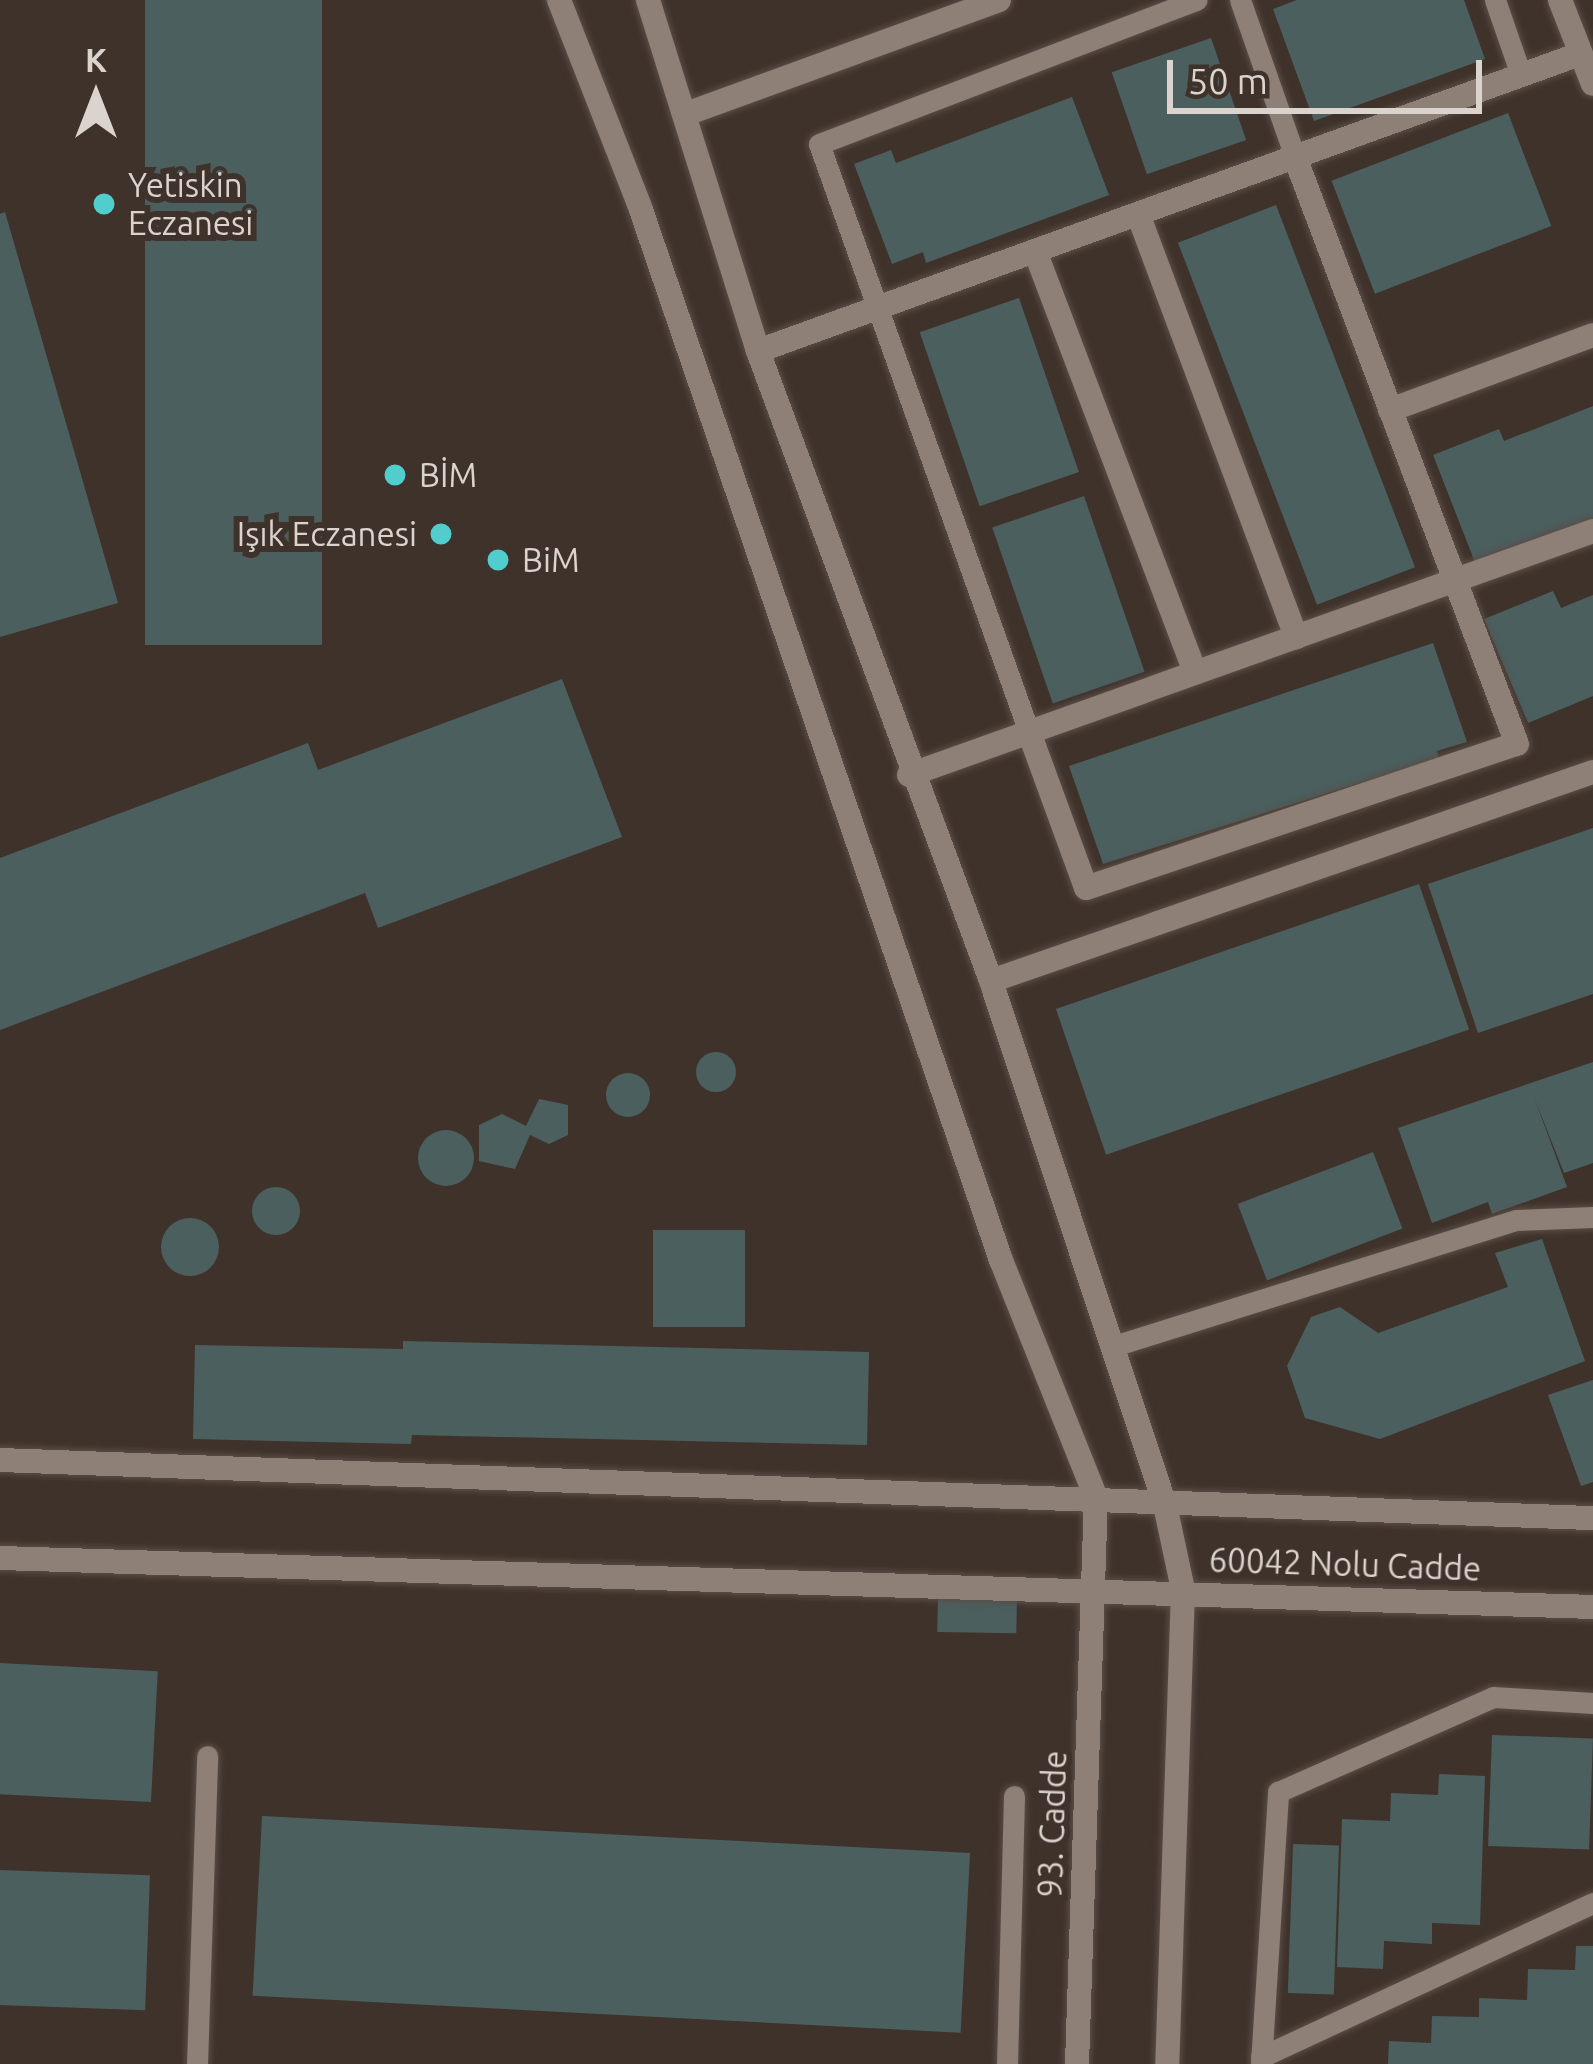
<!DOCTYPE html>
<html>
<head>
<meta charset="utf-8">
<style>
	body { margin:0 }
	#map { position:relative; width:1593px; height:2064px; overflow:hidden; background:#3f322b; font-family:Ubuntu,sans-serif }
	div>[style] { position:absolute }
	.building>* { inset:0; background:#4c5f5f; transform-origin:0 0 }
	.round { border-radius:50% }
	.roads { filter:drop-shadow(0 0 3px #594e47) drop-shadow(0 0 3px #594e47) }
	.service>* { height:21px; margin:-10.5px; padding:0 10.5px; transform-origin:10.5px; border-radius:10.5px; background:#8e7f77 }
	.minor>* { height:24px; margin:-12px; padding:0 12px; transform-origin:12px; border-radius:12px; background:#8e7f77 }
	.tertiary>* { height:24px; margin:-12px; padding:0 12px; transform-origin:12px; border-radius:12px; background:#8e7f77 }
	.dots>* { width:33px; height:33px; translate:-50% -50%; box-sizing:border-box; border:6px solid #3f322b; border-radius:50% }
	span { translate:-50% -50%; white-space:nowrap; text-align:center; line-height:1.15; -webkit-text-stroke:12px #3f322b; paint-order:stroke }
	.poi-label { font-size:33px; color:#dbd3ce }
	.left { translate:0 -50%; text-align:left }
	.right { translate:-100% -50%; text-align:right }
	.street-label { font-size:33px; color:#dbd3ce }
	.north { position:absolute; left:36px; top:36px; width:120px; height:120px; -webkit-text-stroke:9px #3f322b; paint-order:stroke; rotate:0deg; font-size:33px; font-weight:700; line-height:48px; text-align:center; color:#dbd3ce }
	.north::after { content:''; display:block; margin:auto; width:42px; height:54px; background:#dbd3ce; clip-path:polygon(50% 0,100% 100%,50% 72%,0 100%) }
	.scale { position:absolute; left:1167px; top:60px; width:315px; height:54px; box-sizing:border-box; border:6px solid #dbd3ce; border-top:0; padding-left:15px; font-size:36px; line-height:42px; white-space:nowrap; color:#dbd3ce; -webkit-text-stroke:9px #3f322b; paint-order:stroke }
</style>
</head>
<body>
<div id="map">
	<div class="building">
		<div style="left:145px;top:0;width:177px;height:645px"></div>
		<div style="clip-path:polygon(1297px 0,1464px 0,1485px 59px,1314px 121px,1273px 9px)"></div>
		<div style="left:1211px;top:38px;width:108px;height:105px;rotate:71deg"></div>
		<div style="clip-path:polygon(1072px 97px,1109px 195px,926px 263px,923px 252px,892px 264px,854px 164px,891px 150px,896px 163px)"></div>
		<div style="left:1508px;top:113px;width:121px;height:189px;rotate:69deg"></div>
		<div style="left:1276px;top:205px;width:388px;height:105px;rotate:69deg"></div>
		<div style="clip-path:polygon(5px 212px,118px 603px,0 637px,0 214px)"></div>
		<div style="left:1019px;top:298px;width:184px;height:105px;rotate:71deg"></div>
		<div style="clip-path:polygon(1593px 406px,1593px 524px,1478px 570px,1433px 455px,1499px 429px,1504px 441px)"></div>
		<div style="left:1084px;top:496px;width:186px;height:97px;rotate:71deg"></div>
		<div style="clip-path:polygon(1553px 591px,1561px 608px,1593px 595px,1593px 696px,1528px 723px,1484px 619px)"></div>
		<div style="clip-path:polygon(1433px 643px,1467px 742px,1437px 751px,1439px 758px,1103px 864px,1069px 766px)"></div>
		<div style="clip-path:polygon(562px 679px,622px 837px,378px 928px,365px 893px,0 1030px,0 858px,308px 743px,318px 770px)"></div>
		<div style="clip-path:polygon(1593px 828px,1593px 994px,1478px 1033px,1428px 884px)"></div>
		<div style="left:1419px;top:884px;width:154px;height:384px;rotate:71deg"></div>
		<div class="round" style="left:696px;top:1052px;width:40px;height:40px"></div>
		<div style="clip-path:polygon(1593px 1062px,1593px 1163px,1564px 1173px,1534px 1097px,1567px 1187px,1492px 1214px,1488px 1202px,1432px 1223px,1398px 1128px)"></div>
		<div class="round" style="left:606px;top:1073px;width:44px;height:44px"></div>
		<div style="clip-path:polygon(539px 1099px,568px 1105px,568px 1135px,549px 1144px,530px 1135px,515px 1169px,479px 1161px,479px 1125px,502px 1114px,526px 1126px)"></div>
		<div class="round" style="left:418px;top:1130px;width:56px;height:56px"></div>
		<div style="left:1373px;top:1152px;width:82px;height:145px;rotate:69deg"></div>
		<div class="round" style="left:252px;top:1187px;width:48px;height:48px"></div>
		<div class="round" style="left:161px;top:1218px;width:58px;height:58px"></div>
		<div style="left:653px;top:1230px;width:92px;height:97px"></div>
		<div style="clip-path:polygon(1542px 1239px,1585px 1361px,1380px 1439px,1305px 1418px,1287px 1366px,1311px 1317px,1340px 1307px,1378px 1333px,1508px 1287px,1495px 1253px)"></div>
		<div style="clip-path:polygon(403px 1341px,869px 1352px,867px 1445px,412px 1435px,411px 1444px,193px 1439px,195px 1345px,403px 1349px)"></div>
		<div style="clip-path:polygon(1593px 1380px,1593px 1482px,1581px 1486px,1548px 1395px)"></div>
		<div style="left:938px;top:1593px;width:79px;height:39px;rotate:1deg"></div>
		<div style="left:0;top:1663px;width:158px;height:131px;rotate:3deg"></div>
		<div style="left:1492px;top:1735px;width:101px;height:111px;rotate:2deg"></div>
		<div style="clip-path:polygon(1439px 1774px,1485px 1776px,1480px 1925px,1432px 1923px,1432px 1944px,1384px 1941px,1383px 1969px,1337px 1967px,1342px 1819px,1390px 1821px,1391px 1793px,1438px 1795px)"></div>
		<div style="left:262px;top:1816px;width:709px;height:180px;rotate:3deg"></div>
		<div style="left:1293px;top:1844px;width:46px;height:149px;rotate:2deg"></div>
		<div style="left:0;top:1870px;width:150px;height:135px;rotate:2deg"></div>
		<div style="clip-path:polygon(1576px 1946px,1593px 1946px,1593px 2064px,1388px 2064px,1389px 2041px,1431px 2043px,1432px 2016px,1479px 2017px,1479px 1998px,1527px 2000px,1528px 1969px,1575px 1970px)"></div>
	</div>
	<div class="roads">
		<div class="service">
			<div style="left:1240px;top:0;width:166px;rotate:70.7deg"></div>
			<div style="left:1495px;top:0;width:79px;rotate:70.9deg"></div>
			<div style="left:1029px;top:732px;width:624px;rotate:-109.65deg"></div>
			<div style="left:819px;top:144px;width:404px;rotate:-20.9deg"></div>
			<div style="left:1117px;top:1345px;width:418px;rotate:-17.4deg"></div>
			<div style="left:1516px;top:1220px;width:77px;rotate:-2.2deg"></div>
			<div style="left:1261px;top:2057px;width:366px;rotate:-24.9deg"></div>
			<div style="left:197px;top:2064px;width:308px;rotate:-88.1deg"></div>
			<div style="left:1007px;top:2064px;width:268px;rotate:-88.5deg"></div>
			<div style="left:1261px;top:2064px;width:273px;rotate:-86.4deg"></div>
			<div style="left:1278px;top:1792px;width:235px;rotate:-23.8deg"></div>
			<div style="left:1493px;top:1697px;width:100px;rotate:3.4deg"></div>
		</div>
		<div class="minor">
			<div style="left:1560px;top:0;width:90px;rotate:68.6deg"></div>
			<div style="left:686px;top:114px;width:333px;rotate:-20deg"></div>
			<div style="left:1138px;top:214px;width:452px;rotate:69.5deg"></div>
			<div style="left:1035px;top:251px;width:451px;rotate:69.2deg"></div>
			<div style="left:758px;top:351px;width:874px;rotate:-19.87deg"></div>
			<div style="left:1390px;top:410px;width:216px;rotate:-20.3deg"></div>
			<div style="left:1029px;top:732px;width:166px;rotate:69.9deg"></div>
			<div style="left:1086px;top:888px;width:454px;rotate:-18.5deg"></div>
			<div style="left:1517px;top:744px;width:628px;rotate:-110.72deg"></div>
			<div style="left:909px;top:775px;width:726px;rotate:-19.63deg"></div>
			<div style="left:991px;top:981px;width:637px;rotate:-19.15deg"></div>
		</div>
		<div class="tertiary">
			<div style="left:559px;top:0;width:222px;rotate:68.6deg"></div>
			<div style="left:640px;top:207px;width:1113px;rotate:71.08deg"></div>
			<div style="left:1001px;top:1260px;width:255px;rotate:68.2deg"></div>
			<div style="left:1096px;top:1497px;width:567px;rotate:91.92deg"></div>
			<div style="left:648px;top:0;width:368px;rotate:72.6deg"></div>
			<div style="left:758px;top:351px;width:672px;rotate:69.7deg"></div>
			<div style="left:991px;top:981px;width:552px;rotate:71.63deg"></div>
			<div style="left:1165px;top:1505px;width:87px;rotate:78deg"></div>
			<div style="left:1183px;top:1590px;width:474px;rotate:91.9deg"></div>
			<div style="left:0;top:1460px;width:1594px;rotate:2.09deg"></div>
			<div style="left:0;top:1558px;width:1594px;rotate:1.76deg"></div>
		</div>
	</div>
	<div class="dots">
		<div style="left:104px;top:204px;background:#52cdcd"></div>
		<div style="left:395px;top:475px;background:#52cdcd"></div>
		<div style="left:441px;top:534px;background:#52cdcd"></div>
		<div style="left:498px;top:560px;background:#52cdcd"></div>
	</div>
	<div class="poi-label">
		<span class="left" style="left:128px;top:204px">Yetiskin<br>Eczanesi</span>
		<span class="left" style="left:419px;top:475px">BİM</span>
		<span class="right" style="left:417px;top:534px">Işık Eczanesi</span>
		<span class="left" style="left:522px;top:560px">BiM</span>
	</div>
	<div class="street-label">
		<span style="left:1345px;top:1564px;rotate:2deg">60042 Nolu Cadde</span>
		<span style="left:1052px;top:1824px;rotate:-88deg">93. Cadde</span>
	</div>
	<div class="north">K</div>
	<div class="scale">50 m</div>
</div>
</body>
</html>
